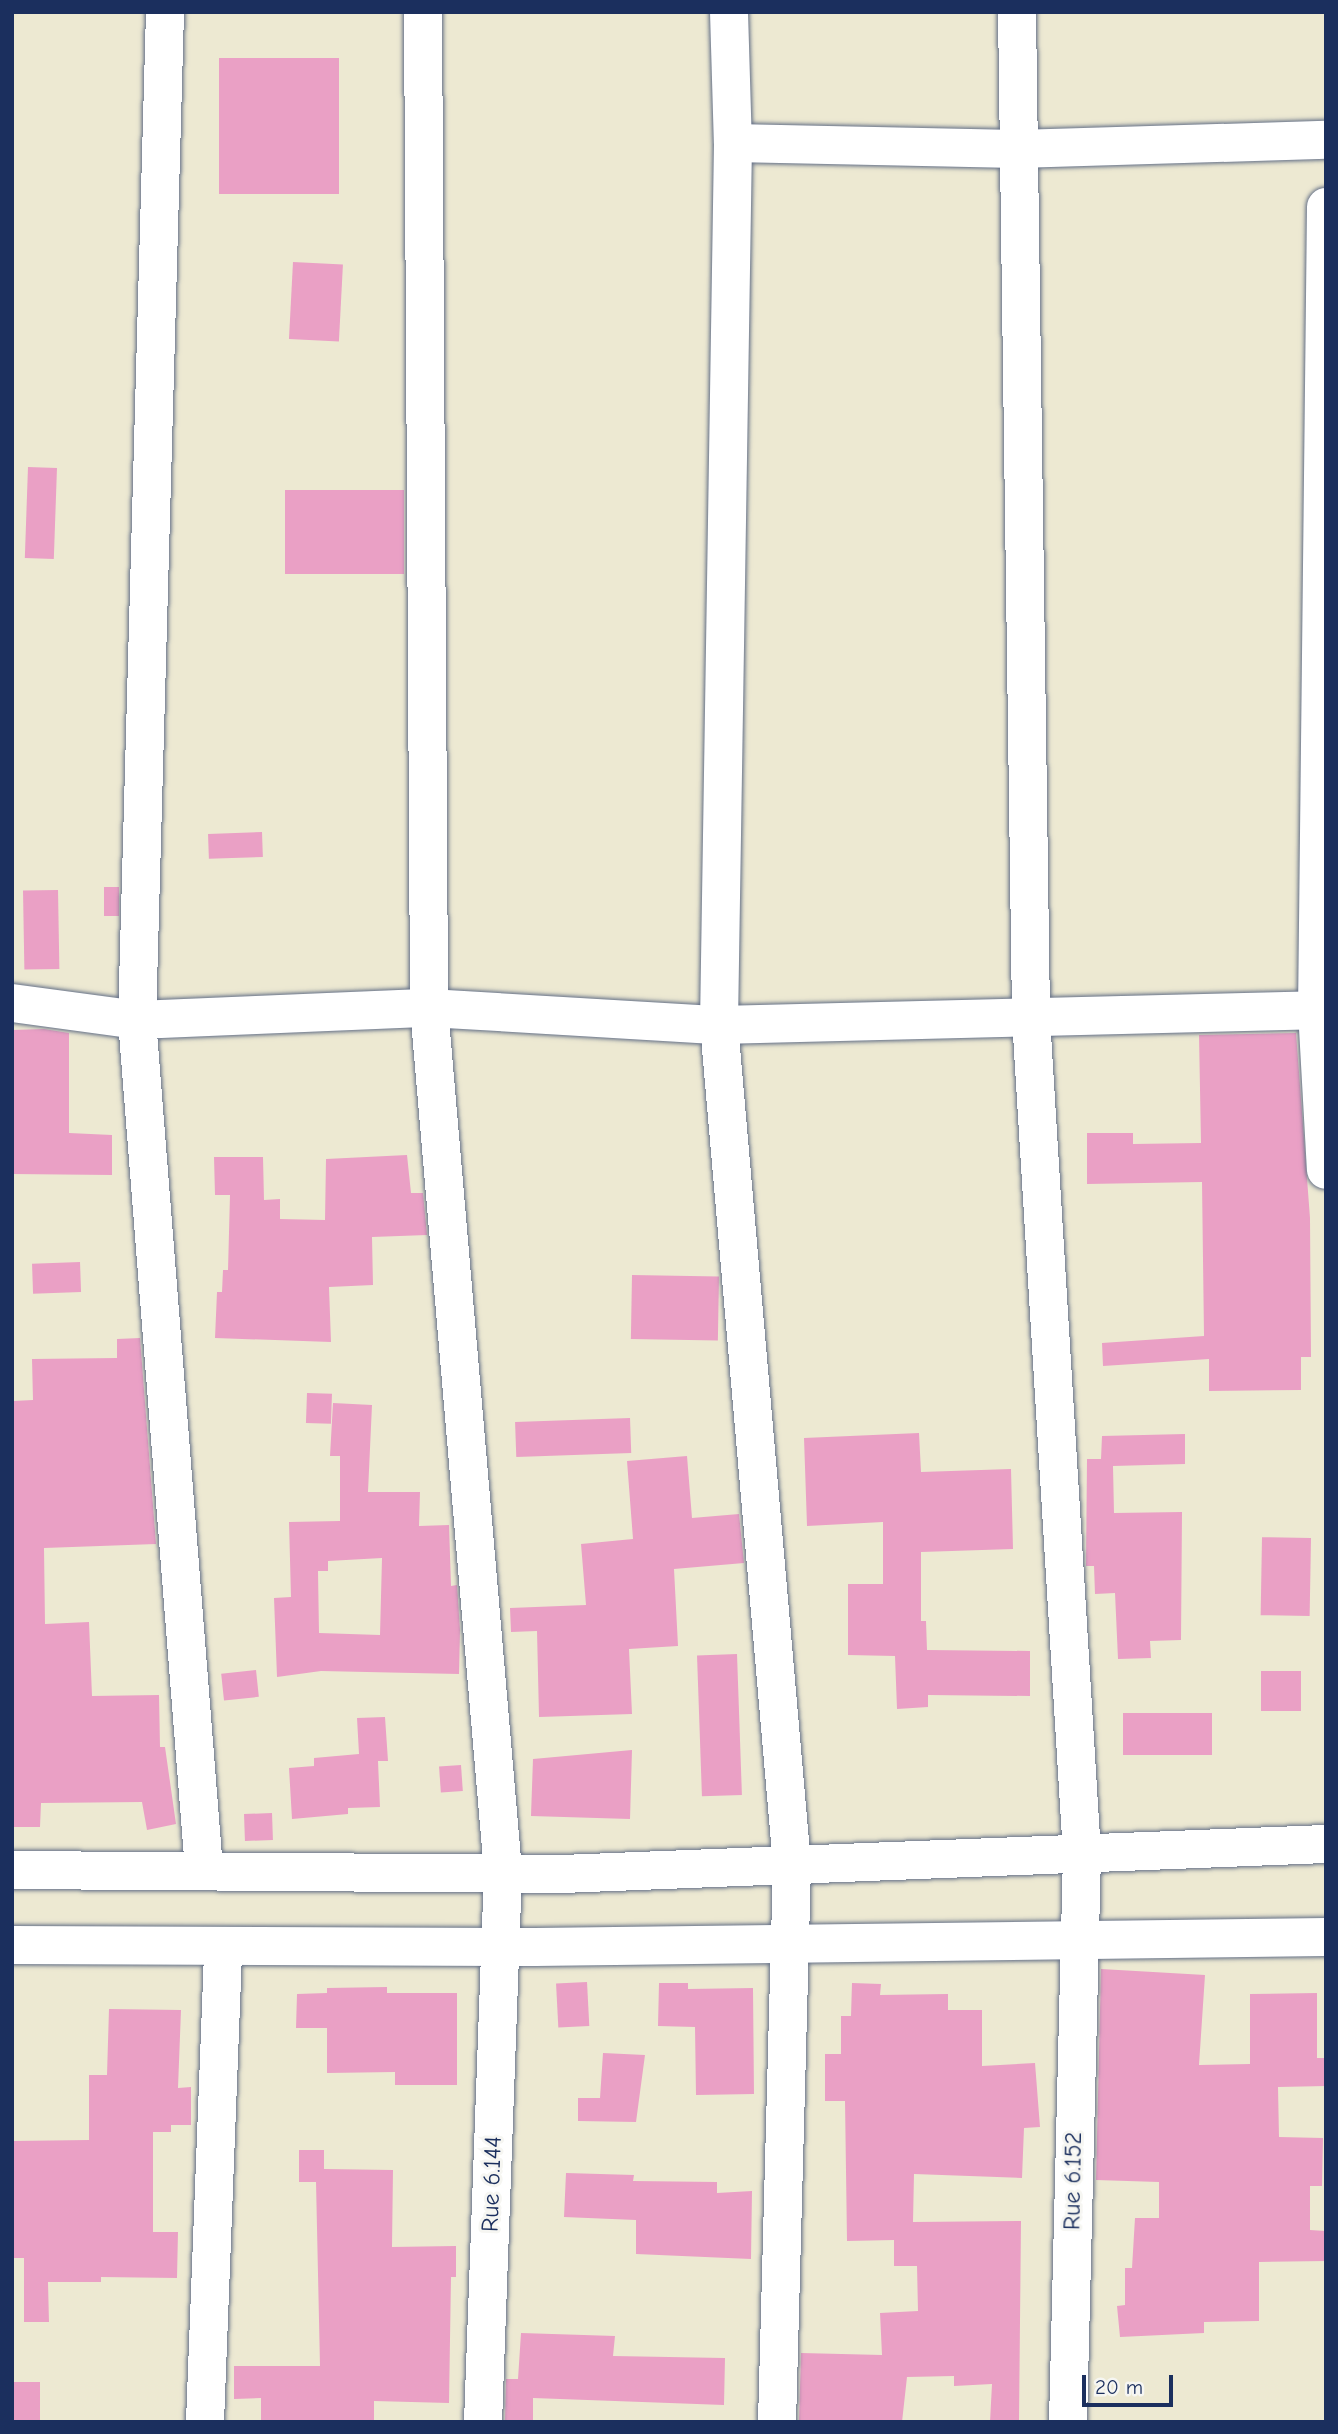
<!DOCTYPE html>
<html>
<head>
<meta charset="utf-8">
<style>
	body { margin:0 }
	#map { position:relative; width:1338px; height:2434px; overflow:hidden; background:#ede9d2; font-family:"Comic Neue",sans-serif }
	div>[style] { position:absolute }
	.building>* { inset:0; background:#eaa0c5; transform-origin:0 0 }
	.roads { filter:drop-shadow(0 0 2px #647087) drop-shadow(0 0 2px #647087) }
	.minor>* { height:38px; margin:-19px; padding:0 19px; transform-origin:19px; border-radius:19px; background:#fff }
	.major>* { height:38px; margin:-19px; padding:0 19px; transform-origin:19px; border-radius:19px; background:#fff }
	span { translate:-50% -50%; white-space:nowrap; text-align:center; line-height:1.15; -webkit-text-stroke:6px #f6f6f2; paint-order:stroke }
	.street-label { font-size:24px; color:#1b2f5e }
	.frame { position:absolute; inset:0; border:14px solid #1b2f5e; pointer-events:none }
	.scale { position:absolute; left:1082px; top:2375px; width:91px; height:32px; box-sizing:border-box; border:4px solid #1b2f5e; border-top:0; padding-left:9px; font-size:21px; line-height:24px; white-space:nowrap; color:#1b2f5e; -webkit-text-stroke:5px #f6f6f2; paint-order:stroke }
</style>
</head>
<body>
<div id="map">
	<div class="building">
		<div style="left:219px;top:58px;width:120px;height:136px"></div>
		<div style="left:293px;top:262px;width:50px;height:77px;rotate:3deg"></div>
		<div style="left:28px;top:467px;width:29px;height:91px;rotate:2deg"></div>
		<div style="left:285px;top:490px;width:119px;height:84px"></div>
		<div style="left:262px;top:832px;width:25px;height:54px;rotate:88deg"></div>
		<div style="left:104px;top:887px;width:15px;height:29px"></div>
		<div style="left:58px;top:890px;width:79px;height:35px;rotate:89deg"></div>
		<div style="clip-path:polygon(44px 1029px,69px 1033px,69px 1133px,112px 1135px,112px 1175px,12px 1174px,12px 1030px)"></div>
		<div style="clip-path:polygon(1296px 1033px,1310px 1218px,1311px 1357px,1301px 1357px,1301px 1390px,1209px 1391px,1209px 1359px,1103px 1366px,1102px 1343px,1204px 1336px,1202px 1182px,1087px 1184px,1087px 1133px,1133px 1133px,1133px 1144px,1201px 1143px,1199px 1035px)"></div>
		<div style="clip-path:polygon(407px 1155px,411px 1193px,423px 1193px,427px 1235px,372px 1237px,373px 1285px,329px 1287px,331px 1342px,215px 1338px,217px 1292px,222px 1292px,223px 1270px,228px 1270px,230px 1195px,215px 1195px,214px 1157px,263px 1157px,264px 1200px,280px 1199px,280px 1219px,325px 1220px,326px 1159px)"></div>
		<div style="left:80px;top:1262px;width:30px;height:48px;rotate:88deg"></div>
		<div style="left:632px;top:1275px;width:87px;height:64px;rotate:1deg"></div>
		<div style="clip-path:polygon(140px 1338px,156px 1544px,44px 1548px,45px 1624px,89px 1622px,92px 1696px,159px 1695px,160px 1747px,165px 1747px,176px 1824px,147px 1830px,142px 1802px,41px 1803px,40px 1827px,12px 1827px,13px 1401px,33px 1400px,32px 1359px,117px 1358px,117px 1339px)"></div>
		<div style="left:307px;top:1393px;width:25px;height:30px;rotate:2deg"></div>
		<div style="clip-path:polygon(evenodd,333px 1403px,372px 1405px,368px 1492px,420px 1492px,419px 1526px,449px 1525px,451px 1586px,457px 1585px,460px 1630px,459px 1674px,321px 1671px,277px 1677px,274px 1598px,291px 1597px,289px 1522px,340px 1521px,340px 1456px,330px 1456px,333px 1403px,382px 1558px,380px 1635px,319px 1633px,318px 1571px,328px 1571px,328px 1561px,382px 1558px)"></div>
		<div style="left:630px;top:1418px;width:35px;height:115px;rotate:88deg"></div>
		<div style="clip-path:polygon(919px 1433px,921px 1472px,1011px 1469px,1013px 1549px,921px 1552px,921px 1621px,926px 1621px,927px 1650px,1030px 1651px,1030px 1696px,928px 1695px,928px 1707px,897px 1709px,895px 1656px,848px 1655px,848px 1584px,883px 1584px,883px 1522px,807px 1526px,804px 1438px)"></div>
		<div style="clip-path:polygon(1185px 1434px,1185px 1464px,1113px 1466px,1114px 1513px,1182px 1512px,1181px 1640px,1150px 1641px,1151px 1658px,1118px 1659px,1115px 1593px,1095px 1594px,1094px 1566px,1086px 1566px,1087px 1459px,1101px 1459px,1102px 1436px)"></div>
		<div style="clip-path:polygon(687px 1456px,692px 1518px,739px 1514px,744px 1563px,674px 1569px,678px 1646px,629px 1649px,632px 1714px,539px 1717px,537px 1631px,511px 1632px,510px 1608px,586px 1605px,581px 1544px,633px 1539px,627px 1461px)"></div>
		<div style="left:1311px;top:1538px;width:78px;height:49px;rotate:91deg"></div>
		<div style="left:737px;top:1654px;width:141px;height:40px;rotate:88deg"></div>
		<div style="left:256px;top:1670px;width:27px;height:35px;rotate:84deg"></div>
		<div style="left:1261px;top:1671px;width:40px;height:40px"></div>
		<div style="left:1212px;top:1713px;width:42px;height:89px;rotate:90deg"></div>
		<div style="clip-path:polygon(385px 1717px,388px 1761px,378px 1761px,380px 1807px,348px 1808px,348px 1814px,292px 1819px,289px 1768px,314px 1766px,314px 1758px,359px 1754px,357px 1718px)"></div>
		<div style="clip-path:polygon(632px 1750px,630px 1819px,531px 1816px,533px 1759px)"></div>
		<div style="left:461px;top:1765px;width:26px;height:22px;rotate:86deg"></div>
		<div style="left:272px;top:1813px;width:27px;height:28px;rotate:88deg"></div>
		<div style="clip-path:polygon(1101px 1969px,1205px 1975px,1199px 2065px,1250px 2064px,1250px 1994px,1317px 1993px,1317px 2058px,1326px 2058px,1326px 2086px,1278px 2087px,1279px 2137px,1323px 2138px,1322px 2186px,1310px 2186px,1310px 2230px,1326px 2231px,1326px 2261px,1259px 2262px,1259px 2321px,1204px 2322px,1204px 2333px,1120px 2337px,1117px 2306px,1125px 2305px,1125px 2268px,1132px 2268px,1135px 2218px,1159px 2218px,1159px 2182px,1096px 2180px)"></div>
		<div style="left:587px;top:1982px;width:44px;height:31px;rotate:87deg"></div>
		<div style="clip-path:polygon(659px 1983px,688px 1983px,688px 1989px,753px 1988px,754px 2094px,696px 2095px,695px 2027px,658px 2026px)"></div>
		<div style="clip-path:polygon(852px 1983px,881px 1984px,880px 1995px,948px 1994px,948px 2010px,982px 2010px,982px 2066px,1035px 2063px,1040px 2127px,1024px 2128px,1022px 2178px,914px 2174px,913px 2222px,1021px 2221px,1019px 2422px,990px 2422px,992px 2384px,954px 2386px,954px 2376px,907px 2377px,902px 2422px,799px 2422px,801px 2353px,882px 2355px,880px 2313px,918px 2311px,917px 2266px,894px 2266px,894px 2240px,847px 2241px,845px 2101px,825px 2101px,825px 2054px,841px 2054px,841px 2016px,851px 2016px)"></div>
		<div style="clip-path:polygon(387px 1987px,387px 1993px,457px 1993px,457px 2085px,395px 2085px,395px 2072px,327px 2073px,327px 2028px,296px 2028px,297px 1994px,327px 1993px,327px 1988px)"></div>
		<div style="clip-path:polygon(109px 2009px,181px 2010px,178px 2088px,191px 2087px,191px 2125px,171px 2125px,171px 2132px,153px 2132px,153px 2232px,178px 2232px,177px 2278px,101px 2277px,101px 2282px,48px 2282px,49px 2322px,24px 2322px,24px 2258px,12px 2258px,12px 2141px,89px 2140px,89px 2075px,107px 2075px)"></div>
		<div style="clip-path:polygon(603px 2053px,645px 2055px,636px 2122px,578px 2121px,578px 2098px,600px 2098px)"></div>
		<div style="clip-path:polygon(299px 2150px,324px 2150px,324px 2169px,393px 2170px,392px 2247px,456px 2246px,456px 2277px,451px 2277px,449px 2403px,374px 2401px,374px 2422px,261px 2422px,261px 2398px,234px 2399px,234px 2366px,320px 2366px,316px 2182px,299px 2182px)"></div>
		<div style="clip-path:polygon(566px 2173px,634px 2175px,633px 2181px,717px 2182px,717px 2193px,752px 2191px,751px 2259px,636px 2254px,636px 2220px,564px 2217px)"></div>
		<div style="clip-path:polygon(521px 2333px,615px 2336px,613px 2356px,725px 2358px,724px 2405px,533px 2398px,533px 2422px,505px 2422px,506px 2379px,518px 2379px)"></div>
		<div style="left:12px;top:2382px;width:28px;height:40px"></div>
	</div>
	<div class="roads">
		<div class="minor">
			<div style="left:165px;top:12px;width:1008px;rotate:91.59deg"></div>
			<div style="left:137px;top:1020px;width:852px;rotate:85.49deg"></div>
			<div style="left:423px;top:12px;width:996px;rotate:89.65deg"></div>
			<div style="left:429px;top:1008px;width:867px;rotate:85.1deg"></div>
			<div style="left:503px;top:1872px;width:550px;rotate:92.08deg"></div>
			<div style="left:729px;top:12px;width:131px;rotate:88.3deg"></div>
			<div style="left:733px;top:143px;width:882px;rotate:90.91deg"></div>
			<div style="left:719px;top:1025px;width:843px;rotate:85.03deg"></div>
			<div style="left:792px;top:1865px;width:557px;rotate:91.54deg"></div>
			<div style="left:1017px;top:12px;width:1006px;rotate:89.2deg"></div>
			<div style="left:1031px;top:1018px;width:838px;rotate:86.51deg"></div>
			<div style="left:1082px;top:1854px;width:568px;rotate:91.41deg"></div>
			<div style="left:733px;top:143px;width:284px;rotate:1.2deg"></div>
			<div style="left:1017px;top:149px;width:309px;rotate:-1.7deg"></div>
			<div style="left:1326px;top:207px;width:803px;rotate:90.64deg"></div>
			<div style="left:1317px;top:1010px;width:160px;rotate:86.8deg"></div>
			<div style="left:12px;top:1003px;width:126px;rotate:7.7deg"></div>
			<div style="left:137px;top:1020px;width:292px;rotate:-2.4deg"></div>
			<div style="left:429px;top:1008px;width:290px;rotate:3.4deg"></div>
			<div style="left:719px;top:1025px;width:607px;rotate:-1.42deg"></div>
			<div style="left:205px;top:2422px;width:476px;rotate:-87.8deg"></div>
		</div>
		<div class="major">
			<div style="left:12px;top:1870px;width:550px;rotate:0.42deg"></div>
			<div style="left:562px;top:1874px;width:765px;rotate:-2.25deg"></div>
			<div style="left:12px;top:1945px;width:523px;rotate:0.22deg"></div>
			<div style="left:535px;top:1947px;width:791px;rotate:-0.72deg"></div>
		</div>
	</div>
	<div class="street-label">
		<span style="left:1073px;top:2181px;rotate:-89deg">Rue 6.152</span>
		<span style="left:492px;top:2184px;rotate:-88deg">Rue 6.144</span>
	</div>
	<div class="frame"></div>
	<div class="scale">20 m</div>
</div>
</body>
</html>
